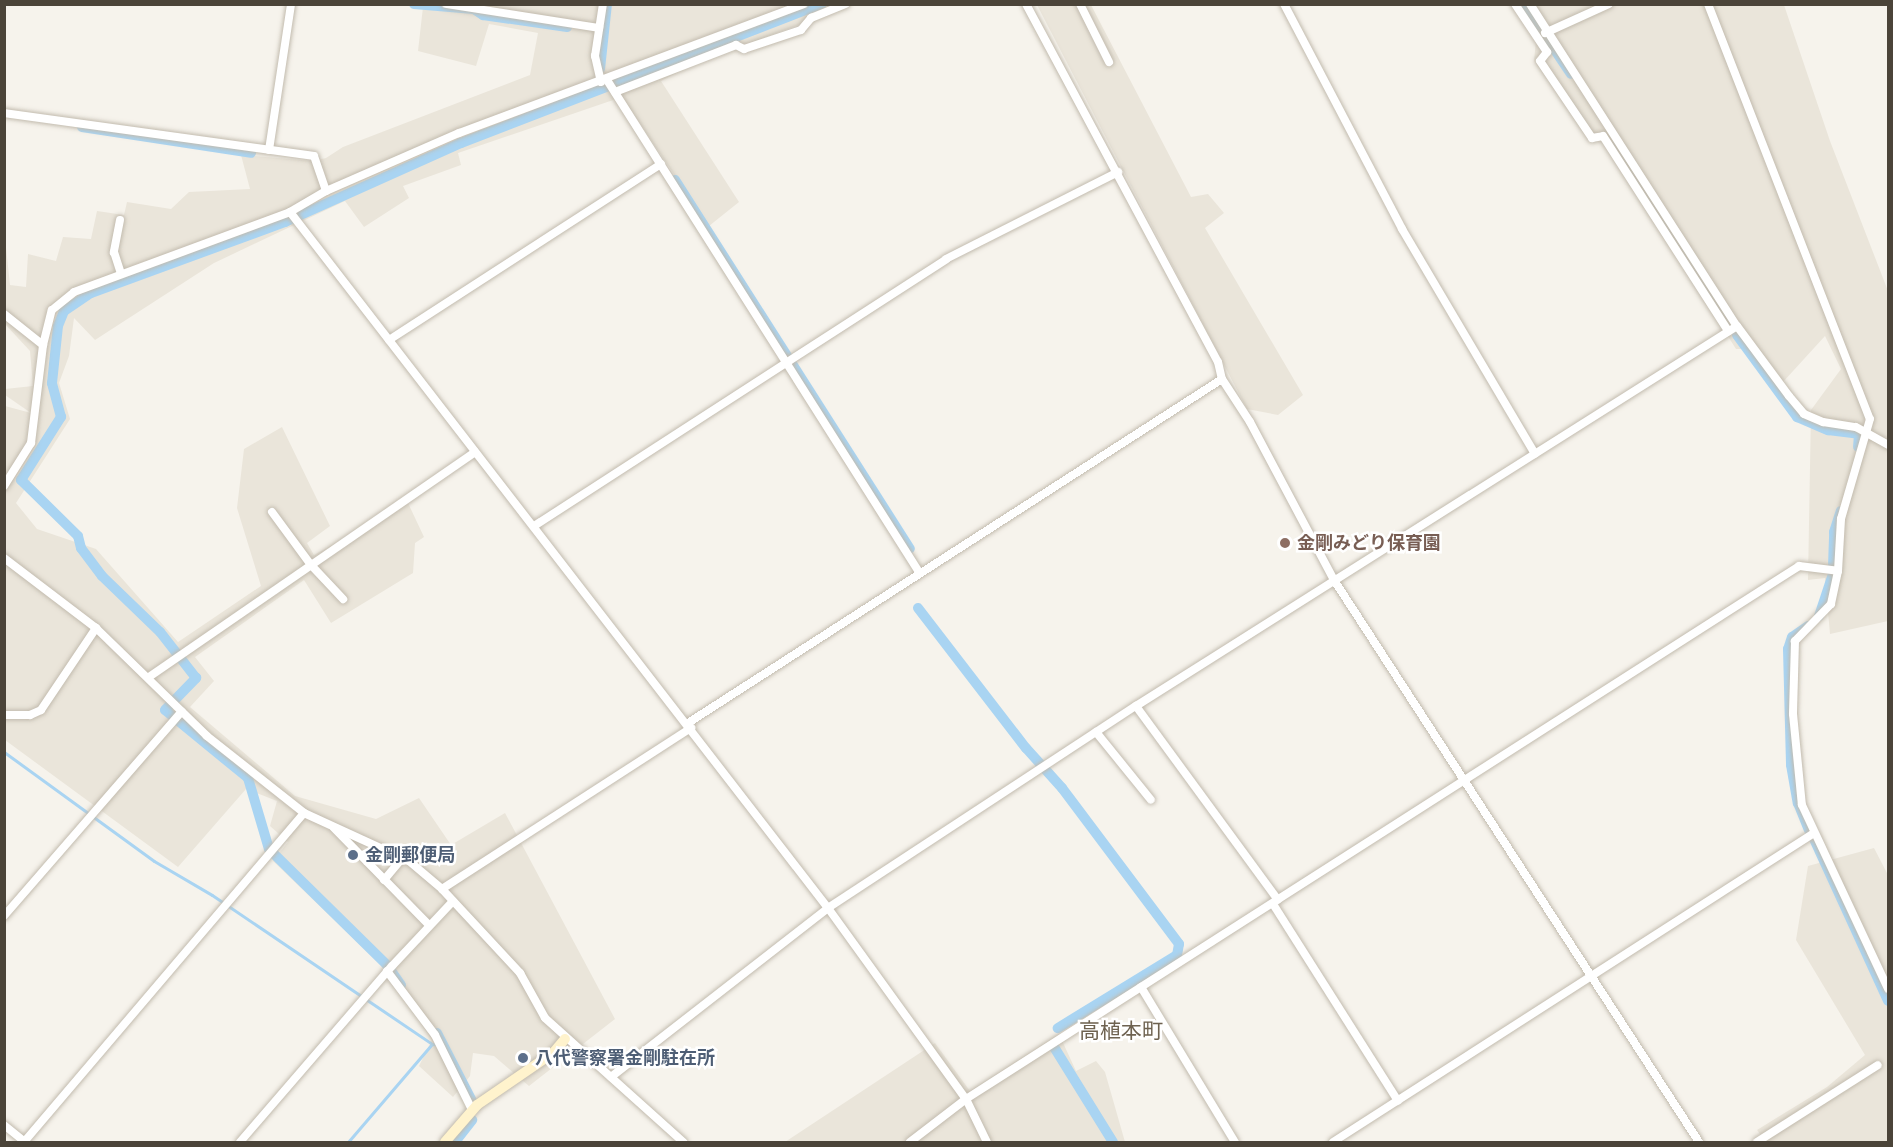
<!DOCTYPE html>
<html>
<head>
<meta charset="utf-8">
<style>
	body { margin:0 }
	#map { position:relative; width:1893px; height:1147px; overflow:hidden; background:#f6f3ec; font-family:"Public Sans","Noto Sans JP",sans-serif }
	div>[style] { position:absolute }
	.residential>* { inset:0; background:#eae5da }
	.stream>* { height:3px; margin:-1.5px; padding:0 1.5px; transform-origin:1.5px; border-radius:1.5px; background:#a9d4f2 }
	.canal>* { height:10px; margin:-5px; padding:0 5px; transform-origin:5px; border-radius:5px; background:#a9d4f2 }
	.roads { filter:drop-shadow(0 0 2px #c2bbae) drop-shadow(0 0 2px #c2bbae) }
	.street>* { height:8px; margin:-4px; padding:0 4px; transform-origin:4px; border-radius:4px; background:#fff }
	.secondary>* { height:10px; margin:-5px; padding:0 5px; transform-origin:5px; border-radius:5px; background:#fff3cd }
	.dots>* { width:16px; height:16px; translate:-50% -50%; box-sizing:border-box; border:3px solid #fff; border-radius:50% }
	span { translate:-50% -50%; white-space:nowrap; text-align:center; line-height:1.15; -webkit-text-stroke:5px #fff; paint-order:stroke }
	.education-label { font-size:18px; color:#785e54; font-weight:700 }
	.left { translate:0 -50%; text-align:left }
	.service-label { font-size:18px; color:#4e5e75; font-weight:700 }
	.quarter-label { font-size:21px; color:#6e6250 }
	.frame { position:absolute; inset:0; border:6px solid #4b4439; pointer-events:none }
</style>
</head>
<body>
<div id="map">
	<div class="residential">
		<div style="clip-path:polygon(410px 5px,853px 5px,698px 62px,661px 81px,739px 202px,709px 226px,622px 97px,458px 153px,461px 165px,403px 186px,409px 198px,364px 227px,345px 201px,214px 263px,95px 340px,74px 318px,69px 356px,59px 383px,70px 419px,16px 503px,37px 529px,96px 549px,178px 642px,261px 586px,237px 508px,244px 449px,282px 427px,330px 526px,307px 543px,314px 555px,408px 503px,424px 537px,415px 543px,413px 573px,331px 623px,304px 580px,195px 657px,214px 681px,190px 707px,295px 796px,376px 819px,419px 798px,451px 845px,505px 813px,615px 1019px,529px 1086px,494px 1056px,473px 1053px,470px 1076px,453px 1097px,419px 1066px,432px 1040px,381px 965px,273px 861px,288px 842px,270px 826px,277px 801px,246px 789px,178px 867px,5px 740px,5px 406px,31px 413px,5px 395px,5px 389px,33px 386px,30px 351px,5px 324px,5px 238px,10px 285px,26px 287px,28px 254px,56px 261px,63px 237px,91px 239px,97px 211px,124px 215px,127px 202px,171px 209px,189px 192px,250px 189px,241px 155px,313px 161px,326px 158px,343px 147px,530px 75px,538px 33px,489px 24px,476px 66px,418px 51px,423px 7px)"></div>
		<div style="clip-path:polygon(1037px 5px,1091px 5px,1191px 197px,1208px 194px,1224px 213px,1205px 228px,1303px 395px,1278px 415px,1247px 409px)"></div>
		<div style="clip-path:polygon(1512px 5px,1784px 5px,1830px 141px,1888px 291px,1888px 621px,1830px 634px,1825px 578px,1808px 580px,1811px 410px,1841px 369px,1825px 336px,1783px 382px,1757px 349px,1736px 349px,1602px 137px,1591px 139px,1534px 61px,1536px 41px)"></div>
		<div style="clip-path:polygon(1874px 848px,1888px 875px,1888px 1142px,1766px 1142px,1757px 1130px,1827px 1087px,1865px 1055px,1796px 940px,1808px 866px)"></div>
		<div style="clip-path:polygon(1059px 1034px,1076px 1071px,1096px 1061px,1105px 1072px,1125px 1142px,785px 1142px,935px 1043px,970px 1091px)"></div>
	</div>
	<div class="stream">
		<div style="left:4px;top:752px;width:185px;rotate:36deg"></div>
		<div style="left:154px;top:861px;width:67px;rotate:30.4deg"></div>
		<div style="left:212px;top:895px;width:266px;rotate:34.1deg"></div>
		<div style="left:432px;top:1044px;width:12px;rotate:5deg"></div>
		<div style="left:348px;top:1142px;width:129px;rotate:-49.4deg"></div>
	</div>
	<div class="canal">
		<div style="left:414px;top:4px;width:60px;rotate:4.8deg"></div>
		<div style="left:474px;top:9px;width:11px;rotate:34deg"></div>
		<div style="left:483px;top:15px;width:85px;rotate:8.1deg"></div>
		<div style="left:1524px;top:4px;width:84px;rotate:56.1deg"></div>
		<div style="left:600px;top:69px;width:65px;rotate:-83.9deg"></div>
		<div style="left:82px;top:127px;width:171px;rotate:8.7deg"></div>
		<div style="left:1616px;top:145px;width:216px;rotate:57.5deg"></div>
		<div style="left:675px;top:180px;width:437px;rotate:57.5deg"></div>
		<div style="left:1737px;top:335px;width:102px;rotate:53.8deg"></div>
		<div style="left:1797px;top:417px;width:34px;rotate:23deg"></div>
		<div style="left:1828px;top:430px;width:31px;rotate:7deg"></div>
		<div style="left:1859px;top:434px;width:13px;rotate:94deg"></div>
		<div style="left:1833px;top:567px;width:35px;rotate:-88deg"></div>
		<div style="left:1834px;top:532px;width:22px;rotate:-72deg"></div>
		<div style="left:918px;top:608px;width:177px;rotate:52.4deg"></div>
		<div style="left:1026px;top:748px;width:54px;rotate:48deg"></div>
		<div style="left:1062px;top:788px;width:195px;rotate:53.1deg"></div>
		<div style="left:1179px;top:944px;width:11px;rotate:100deg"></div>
		<div style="left:1177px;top:955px;width:140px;rotate:148.5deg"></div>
		<div style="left:1819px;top:616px;width:44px;rotate:-71.6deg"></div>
		<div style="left:1808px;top:626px;width:19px;rotate:145deg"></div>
		<div style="left:1792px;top:637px;width:13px;rotate:108deg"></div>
		<div style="left:1788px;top:649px;width:116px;rotate:88.5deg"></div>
		<div style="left:1791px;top:765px;width:39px;rotate:80deg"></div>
		<div style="left:1798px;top:803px;width:29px;rotate:68deg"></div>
		<div style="left:1814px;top:839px;width:178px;rotate:65.4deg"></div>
		<div style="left:401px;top:985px;width:24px;rotate:-125deg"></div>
		<div style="left:387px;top:965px;width:165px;rotate:-135.5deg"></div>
		<div style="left:269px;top:849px;width:74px;rotate:-106.5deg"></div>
		<div style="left:248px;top:778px;width:107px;rotate:-140.7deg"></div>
		<div style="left:165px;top:710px;width:45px;rotate:-45.9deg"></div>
		<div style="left:196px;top:678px;width:58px;rotate:-128deg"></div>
		<div style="left:160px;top:632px;width:81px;rotate:-136deg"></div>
		<div style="left:102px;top:576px;width:35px;rotate:-127deg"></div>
		<div style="left:81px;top:548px;width:12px;rotate:-104deg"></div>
		<div style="left:78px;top:536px;width:80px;rotate:-135.5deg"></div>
		<div style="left:21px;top:480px;width:75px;rotate:-57.6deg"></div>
		<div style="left:61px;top:417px;width:35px;rotate:-105deg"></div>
		<div style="left:52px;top:383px;width:57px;rotate:-84deg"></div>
		<div style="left:58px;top:326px;width:16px;rotate:-68deg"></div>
		<div style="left:64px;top:311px;width:32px;rotate:-34deg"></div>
		<div style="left:91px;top:293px;width:207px;rotate:-20.1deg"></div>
		<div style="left:285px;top:222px;width:193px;rotate:-24.2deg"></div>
		<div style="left:461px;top:143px;width:387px;rotate:-21.1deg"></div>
		<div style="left:437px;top:1033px;width:76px;rotate:62.8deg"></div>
		<div style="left:1054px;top:1047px;width:112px;rotate:58.2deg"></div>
		<div style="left:455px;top:1142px;width:28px;rotate:-52deg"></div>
	</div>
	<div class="roads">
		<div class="street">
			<div style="left:446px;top:4px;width:155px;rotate:8.9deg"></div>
			<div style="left:1026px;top:4px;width:406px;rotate:61.8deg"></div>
			<div style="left:1218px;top:362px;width:17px;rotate:77deg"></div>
			<div style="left:1222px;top:379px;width:51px;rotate:56.9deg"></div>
			<div style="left:1250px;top:422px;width:179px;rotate:62deg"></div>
			<div style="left:1334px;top:580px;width:670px;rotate:57deg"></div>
			<div style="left:1080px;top:4px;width:65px;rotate:63.4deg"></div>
			<div style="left:1284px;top:4px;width:254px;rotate:62.3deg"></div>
			<div style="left:1402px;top:229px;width:261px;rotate:59.4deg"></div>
			<div style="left:1515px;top:4px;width:58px;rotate:56.3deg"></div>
			<div style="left:1547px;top:52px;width:11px;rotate:128deg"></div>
			<div style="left:1540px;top:61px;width:93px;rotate:56deg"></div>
			<div style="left:1592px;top:138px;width:11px;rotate:-10deg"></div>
			<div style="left:1603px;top:136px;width:232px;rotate:57.3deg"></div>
			<div style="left:1530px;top:4px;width:383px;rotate:57.3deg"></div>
			<div style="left:1737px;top:326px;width:87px;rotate:53.4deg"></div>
			<div style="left:1789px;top:396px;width:23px;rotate:50deg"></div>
			<div style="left:1804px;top:414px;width:21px;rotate:23deg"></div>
			<div style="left:1823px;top:422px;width:33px;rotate:9deg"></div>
			<div style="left:1856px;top:427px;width:37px;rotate:29deg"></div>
			<div style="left:1708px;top:4px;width:445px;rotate:68.7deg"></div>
			<div style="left:1870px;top:419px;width:104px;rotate:106.2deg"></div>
			<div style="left:1841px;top:519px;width:52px;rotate:93.3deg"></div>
			<div style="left:1838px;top:571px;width:34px;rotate:102deg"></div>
			<div style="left:1831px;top:604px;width:52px;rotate:134.2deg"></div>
			<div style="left:1795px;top:641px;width:73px;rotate:91.6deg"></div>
			<div style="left:1793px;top:714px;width:91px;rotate:84.4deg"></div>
			<div style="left:1802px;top:805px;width:203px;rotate:64.9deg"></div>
			<div style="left:1545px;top:33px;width:70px;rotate:-24.4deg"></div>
			<div style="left:607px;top:80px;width:583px;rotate:57.62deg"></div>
			<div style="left:601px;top:82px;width:27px;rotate:-103deg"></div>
			<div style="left:595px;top:56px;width:53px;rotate:-81.3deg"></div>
			<div style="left:615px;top:92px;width:130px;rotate:-21.2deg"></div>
			<div style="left:736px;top:45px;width:9px;rotate:27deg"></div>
			<div style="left:744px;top:49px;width:60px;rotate:-18.4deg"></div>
			<div style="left:801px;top:30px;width:16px;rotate:-50deg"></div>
			<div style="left:811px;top:18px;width:37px;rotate:-22deg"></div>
			<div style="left:4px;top:113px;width:313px;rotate:7.9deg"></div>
			<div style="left:314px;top:156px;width:37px;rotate:71deg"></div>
			<div style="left:269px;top:150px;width:148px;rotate:-81.4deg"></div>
			<div style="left:290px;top:212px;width:880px;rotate:52.3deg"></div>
			<div style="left:828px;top:908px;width:236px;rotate:54.2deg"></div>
			<div style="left:966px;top:1099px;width:48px;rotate:64deg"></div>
			<div style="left:120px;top:220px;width:33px;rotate:101deg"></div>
			<div style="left:114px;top:252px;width:22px;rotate:72deg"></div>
			<div style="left:4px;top:314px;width:50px;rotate:38.5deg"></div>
			<div style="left:389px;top:340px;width:324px;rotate:-32.9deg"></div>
			<div style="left:4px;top:486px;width:51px;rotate:-57.9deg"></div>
			<div style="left:31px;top:443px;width:99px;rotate:-83deg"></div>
			<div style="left:43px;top:345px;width:36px;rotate:-76deg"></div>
			<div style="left:52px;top:310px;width:28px;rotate:-39deg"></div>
			<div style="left:74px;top:292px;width:230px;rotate:-20.3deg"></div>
			<div style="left:290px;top:212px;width:42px;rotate:-30.3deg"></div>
			<div style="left:326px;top:191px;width:145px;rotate:-23.6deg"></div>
			<div style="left:459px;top:133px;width:368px;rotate:-20.5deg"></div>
			<div style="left:272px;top:512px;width:66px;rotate:53.7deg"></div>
			<div style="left:311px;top:565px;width:47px;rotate:46.7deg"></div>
			<div style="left:534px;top:526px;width:491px;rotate:-32.9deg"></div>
			<div style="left:946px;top:259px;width:193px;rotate:-26.8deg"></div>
			<div style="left:4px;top:558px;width:116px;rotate:37.3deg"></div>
			<div style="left:96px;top:628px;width:155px;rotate:44.2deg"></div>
			<div style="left:207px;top:736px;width:124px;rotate:38.4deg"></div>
			<div style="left:304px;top:813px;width:115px;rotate:24.6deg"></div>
			<div style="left:409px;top:861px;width:43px;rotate:40.3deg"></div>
			<div style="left:442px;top:889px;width:115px;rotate:47.1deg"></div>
			<div style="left:520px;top:973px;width:51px;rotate:60.9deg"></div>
			<div style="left:545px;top:1018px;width:186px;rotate:41.9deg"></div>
			<div style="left:149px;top:677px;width:396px;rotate:-34.6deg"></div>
			<div style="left:1136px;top:706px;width:240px;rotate:53.8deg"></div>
			<div style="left:4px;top:715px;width:26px"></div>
			<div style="left:30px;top:715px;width:12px;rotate:-24deg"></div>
			<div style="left:41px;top:710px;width:99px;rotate:-56.1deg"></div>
			<div style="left:688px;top:723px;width:635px;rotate:-32.79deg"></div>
			<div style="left:1096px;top:732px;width:87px;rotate:51deg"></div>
			<div style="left:334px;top:828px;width:134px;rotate:45.6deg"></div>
			<div style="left:384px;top:880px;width:30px;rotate:-50deg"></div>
			<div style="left:442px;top:889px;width:297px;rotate:-32.9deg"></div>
			<div style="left:1273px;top:904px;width:233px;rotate:57.6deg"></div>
			<div style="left:4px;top:916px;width:271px;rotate:-49deg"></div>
			<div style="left:387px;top:971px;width:80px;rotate:53.1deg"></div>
			<div style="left:435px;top:1035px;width:84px;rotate:63.7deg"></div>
			<div style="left:1141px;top:987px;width:181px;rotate:58.8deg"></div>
			<div style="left:611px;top:1077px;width:275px;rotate:-37.9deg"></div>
			<div style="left:828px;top:908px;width:368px;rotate:-33.3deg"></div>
			<div style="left:1136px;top:706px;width:711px;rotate:-32.3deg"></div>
			<div style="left:4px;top:1125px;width:27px;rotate:39deg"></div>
			<div style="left:24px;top:1142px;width:432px;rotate:-49.6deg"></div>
			<div style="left:240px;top:1142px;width:233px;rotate:-49.2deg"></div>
			<div style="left:392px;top:966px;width:89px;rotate:-46.8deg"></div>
			<div style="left:910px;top:1142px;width:71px;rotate:-37.5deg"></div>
			<div style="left:966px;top:1099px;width:989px;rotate:-32.61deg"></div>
			<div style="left:1799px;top:566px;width:39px;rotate:7deg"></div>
			<div style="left:1333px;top:1142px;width:572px;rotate:-32.72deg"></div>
			<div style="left:1757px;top:1142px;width:143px;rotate:-32.5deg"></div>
		</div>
		<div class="secondary">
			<div style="left:445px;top:1142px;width:49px;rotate:-49.1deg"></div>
			<div style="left:477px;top:1105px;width:93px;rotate:-34.5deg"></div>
			<div style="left:554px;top:1052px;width:17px;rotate:-50deg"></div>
		</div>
	</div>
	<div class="dots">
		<div style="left:1285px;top:543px;background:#8d6e63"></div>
		<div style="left:353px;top:855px;background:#5c6f8a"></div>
		<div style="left:523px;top:1058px;background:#5c6f8a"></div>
	</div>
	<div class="education-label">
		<span class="left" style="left:1297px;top:543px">金剛みどり保育園</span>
	</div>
	<div class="service-label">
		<span class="left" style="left:365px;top:855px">金剛郵便局</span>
		<span class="left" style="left:535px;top:1058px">八代警察署金剛駐在所</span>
	</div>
	<div class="quarter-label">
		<span style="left:1121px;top:1031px">高植本町</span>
	</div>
	<div class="frame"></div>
</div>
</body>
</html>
